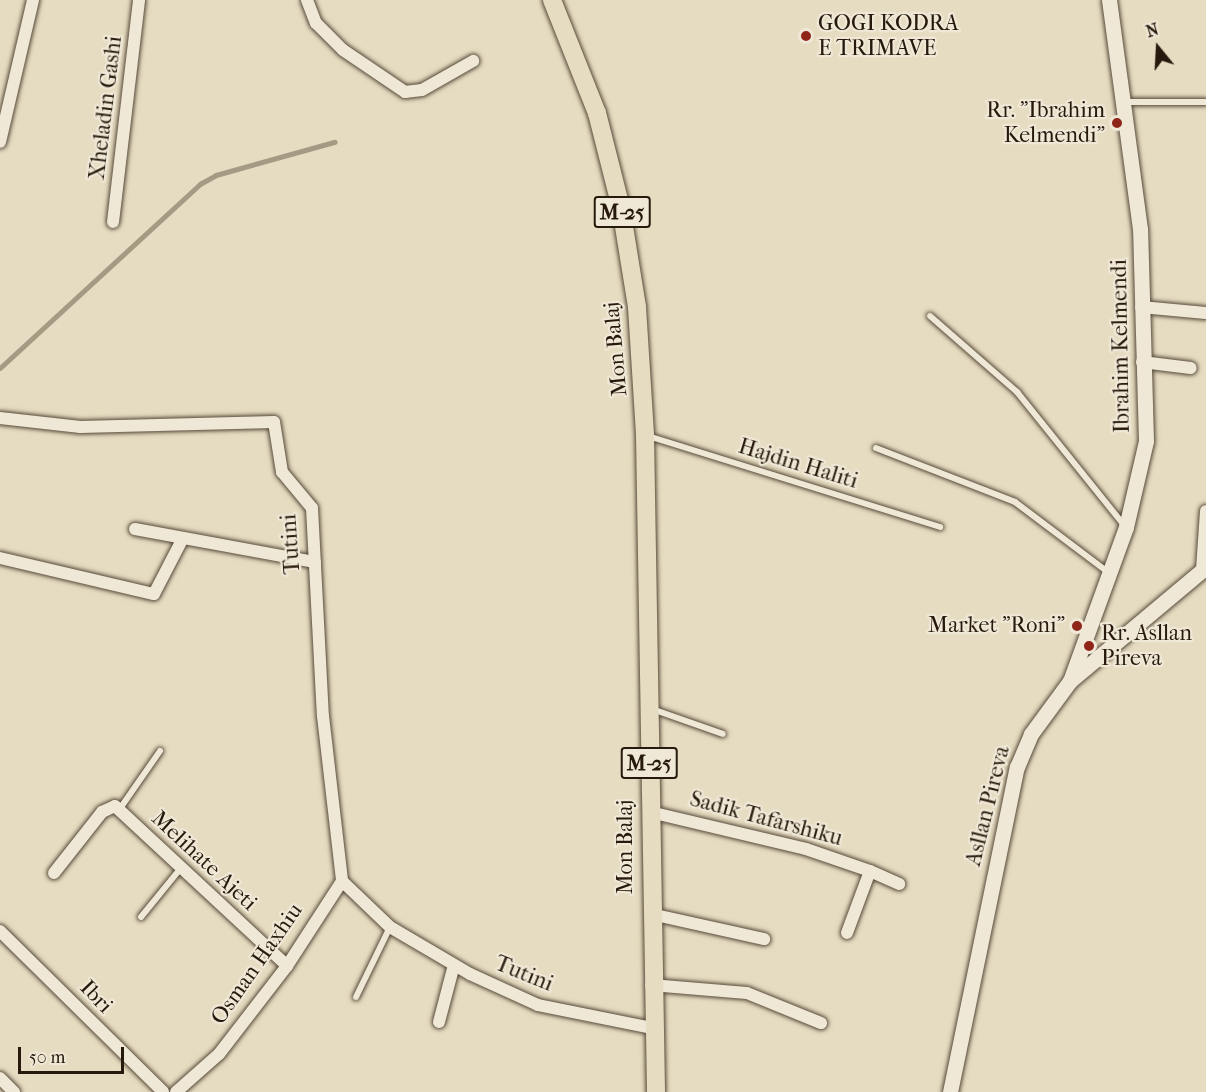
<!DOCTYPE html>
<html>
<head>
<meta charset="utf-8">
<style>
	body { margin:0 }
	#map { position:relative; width:1206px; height:1092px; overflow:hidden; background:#e6dcc1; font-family:"IM FELL French Canon",serif }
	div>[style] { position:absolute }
	.stream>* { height:4.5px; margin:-2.25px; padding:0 2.25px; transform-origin:2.25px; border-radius:2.25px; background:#a59a83 }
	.roads { filter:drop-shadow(0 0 2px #574a39) drop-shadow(0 0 2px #574a39) }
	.service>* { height:6px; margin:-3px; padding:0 3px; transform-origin:3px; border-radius:3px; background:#efe8d7 }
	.minor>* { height:12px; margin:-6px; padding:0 6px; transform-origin:6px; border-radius:6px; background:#efe8d7 }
	.tertiary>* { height:15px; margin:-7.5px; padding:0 7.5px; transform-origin:7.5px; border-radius:7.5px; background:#efe8d7 }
	.primary>* { height:18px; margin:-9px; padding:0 9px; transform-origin:9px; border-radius:9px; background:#e6dcc1 }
	.dots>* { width:16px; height:16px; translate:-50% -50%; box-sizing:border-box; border:3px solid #efe8d7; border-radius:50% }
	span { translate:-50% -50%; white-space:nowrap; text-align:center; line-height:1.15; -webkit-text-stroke:4.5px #efe8d7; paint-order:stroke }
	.shield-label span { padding:2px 4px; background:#efe8d7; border:2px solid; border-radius:4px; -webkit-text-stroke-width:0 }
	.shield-label { font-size:21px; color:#271a0c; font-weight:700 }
	.poi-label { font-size:22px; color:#271a0c }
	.left { translate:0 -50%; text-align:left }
	.right { translate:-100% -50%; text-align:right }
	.street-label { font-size:22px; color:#271a0c }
	.north { position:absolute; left:1128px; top:18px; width:60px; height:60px; -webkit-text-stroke:4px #efe8d7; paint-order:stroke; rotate:342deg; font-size:16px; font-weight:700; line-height:24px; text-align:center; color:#271a0c }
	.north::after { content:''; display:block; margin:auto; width:21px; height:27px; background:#271a0c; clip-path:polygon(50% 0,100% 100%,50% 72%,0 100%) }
	.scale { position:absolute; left:18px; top:1047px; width:106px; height:27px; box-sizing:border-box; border:3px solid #271a0c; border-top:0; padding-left:8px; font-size:18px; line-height:21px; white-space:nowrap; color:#271a0c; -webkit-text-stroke:4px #efe8d7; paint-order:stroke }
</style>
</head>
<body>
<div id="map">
	<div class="stream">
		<div style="left:0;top:368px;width:272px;rotate:-42.6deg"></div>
		<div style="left:200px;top:184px;width:18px;rotate:-29deg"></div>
		<div style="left:216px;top:175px;width:123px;rotate:-15.6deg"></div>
	</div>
	<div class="roads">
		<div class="service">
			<div style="left:1123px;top:102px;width:83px"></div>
			<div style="left:930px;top:316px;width:116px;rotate:41.1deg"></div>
			<div style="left:1017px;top:392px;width:171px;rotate:51.2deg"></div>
			<div style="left:648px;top:436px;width:306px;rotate:17.3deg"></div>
			<div style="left:876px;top:448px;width:149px;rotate:21.2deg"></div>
			<div style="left:1015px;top:502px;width:116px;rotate:37deg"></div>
			<div style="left:652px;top:709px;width:75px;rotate:19.4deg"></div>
			<div style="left:119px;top:810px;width:72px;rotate:-55.2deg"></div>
			<div style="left:141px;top:917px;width:63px;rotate:-50.8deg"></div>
			<div style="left:356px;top:997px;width:78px;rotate:-64.1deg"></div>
		</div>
		<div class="minor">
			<div style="left:307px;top:0;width:25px;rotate:69deg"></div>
			<div style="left:316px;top:23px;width:38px;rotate:45deg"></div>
			<div style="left:343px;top:50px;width:75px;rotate:34.1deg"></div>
			<div style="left:405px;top:92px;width:17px;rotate:-7deg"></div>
			<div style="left:422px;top:90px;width:59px;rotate:-29.6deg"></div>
			<div style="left:0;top:142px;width:146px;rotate:-76.9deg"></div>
			<div style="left:113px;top:222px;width:224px;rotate:-83.3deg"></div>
			<div style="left:1141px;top:307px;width:65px;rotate:5.3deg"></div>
			<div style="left:1142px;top:362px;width:49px;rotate:7deg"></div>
			<div style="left:0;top:418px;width:81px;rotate:6.4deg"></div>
			<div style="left:80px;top:427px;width:194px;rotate:-1.5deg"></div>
			<div style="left:274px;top:422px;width:51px;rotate:80.9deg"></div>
			<div style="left:282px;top:472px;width:47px;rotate:50.2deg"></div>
			<div style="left:312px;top:508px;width:208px;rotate:87deg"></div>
			<div style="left:323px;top:716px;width:166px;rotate:83.4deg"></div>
			<div style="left:342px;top:881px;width:66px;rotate:43.8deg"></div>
			<div style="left:390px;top:927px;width:93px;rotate:30.4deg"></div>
			<div style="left:470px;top:974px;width:75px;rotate:24.5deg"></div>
			<div style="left:538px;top:1005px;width:116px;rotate:11.4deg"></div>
			<div style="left:135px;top:529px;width:183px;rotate:10.4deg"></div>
			<div style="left:0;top:558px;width:158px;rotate:13.2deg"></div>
			<div style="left:154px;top:594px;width:63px;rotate:-62.6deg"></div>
			<div style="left:1202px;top:570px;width:59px;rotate:-86.1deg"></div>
			<div style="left:650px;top:812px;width:160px;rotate:13.3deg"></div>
			<div style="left:806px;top:849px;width:68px;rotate:19deg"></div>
			<div style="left:870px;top:871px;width:66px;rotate:110.4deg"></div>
			<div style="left:870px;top:871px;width:32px;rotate:24deg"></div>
			<div style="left:54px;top:873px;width:78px;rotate:-51.8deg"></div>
			<div style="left:102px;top:812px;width:14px;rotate:-25deg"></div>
			<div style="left:115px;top:806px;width:235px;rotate:42.9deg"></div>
			<div style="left:651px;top:914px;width:116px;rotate:12.5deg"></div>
			<div style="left:0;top:931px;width:229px;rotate:44.6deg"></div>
			<div style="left:651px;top:985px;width:96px;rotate:4.8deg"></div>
			<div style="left:747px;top:993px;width:80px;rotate:22.1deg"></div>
			<div style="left:439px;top:1022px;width:59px;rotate:-75.3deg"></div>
			<div style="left:0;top:1078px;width:20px;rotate:45deg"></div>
			<div style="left:176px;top:1092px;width:57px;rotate:-41.5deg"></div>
			<div style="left:219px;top:1054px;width:111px;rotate:-52.3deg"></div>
			<div style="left:287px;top:966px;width:101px;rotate:-57.1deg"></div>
		</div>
		<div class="tertiary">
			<div style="left:1070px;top:681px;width:164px;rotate:-70deg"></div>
			<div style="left:1126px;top:527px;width:88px;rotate:-76.9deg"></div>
			<div style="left:1146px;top:441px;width:212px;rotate:-91.6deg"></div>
			<div style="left:1140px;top:229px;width:231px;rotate:-97.7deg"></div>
			<div style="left:950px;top:1092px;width:332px;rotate:-78.4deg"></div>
			<div style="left:1017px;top:767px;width:36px;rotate:-67deg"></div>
			<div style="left:1031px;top:734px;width:66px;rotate:-53.7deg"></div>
			<div style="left:1070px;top:681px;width:177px;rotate:-40deg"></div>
		</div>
		<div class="primary">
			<div style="left:552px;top:0;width:122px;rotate:68.3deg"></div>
			<div style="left:597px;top:113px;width:98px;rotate:75.8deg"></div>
			<div style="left:621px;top:208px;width:100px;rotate:80.8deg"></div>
			<div style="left:637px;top:307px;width:128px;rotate:86.4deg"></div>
			<div style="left:645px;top:435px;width:657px;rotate:89.04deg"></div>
		</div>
	</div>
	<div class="dots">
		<div style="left:806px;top:36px;background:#8f2418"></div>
		<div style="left:1117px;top:123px;background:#8f2418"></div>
		<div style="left:1077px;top:626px;background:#8f2418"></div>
		<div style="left:1089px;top:646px;background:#8f2418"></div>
	</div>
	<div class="shield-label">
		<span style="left:622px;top:212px">M-25</span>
		<span style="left:649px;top:763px">M-25</span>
	</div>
	<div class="poi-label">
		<span class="left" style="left:818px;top:36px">GOGI KODRA<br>E TRIMAVE</span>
		<span class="right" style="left:1105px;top:123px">Rr. "Ibrahim<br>Kelmendi"</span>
		<span class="right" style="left:1065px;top:626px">Market "Roni"</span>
		<span class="left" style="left:1101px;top:646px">Rr. Asllan<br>Pireva</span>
	</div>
	<div class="street-label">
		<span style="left:106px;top:108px;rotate:-83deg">Xheladin Gashi</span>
		<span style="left:1121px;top:346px;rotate:-91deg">Ibrahim Kelmendi</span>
		<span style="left:616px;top:349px;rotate:-95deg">Mon Balaj</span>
		<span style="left:798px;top:464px;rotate:17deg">Hajdin Haliti</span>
		<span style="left:291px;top:544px;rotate:-94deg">Tutini</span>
		<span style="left:988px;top:806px;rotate:-76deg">Asllan Pireva</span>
		<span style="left:766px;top:819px;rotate:15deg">Sadik Tafarshiku</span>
		<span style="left:626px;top:847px;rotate:-90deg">Mon Balaj</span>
		<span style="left:204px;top:861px;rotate:43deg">Melihate Ajeti</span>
		<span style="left:257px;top:964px;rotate:-55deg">Osman Haxhiu</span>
		<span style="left:524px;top:974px;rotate:22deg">Tutini</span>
		<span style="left:96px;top:997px;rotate:46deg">Ibri</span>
	</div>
	<div class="north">N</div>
	<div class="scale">50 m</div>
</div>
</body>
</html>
